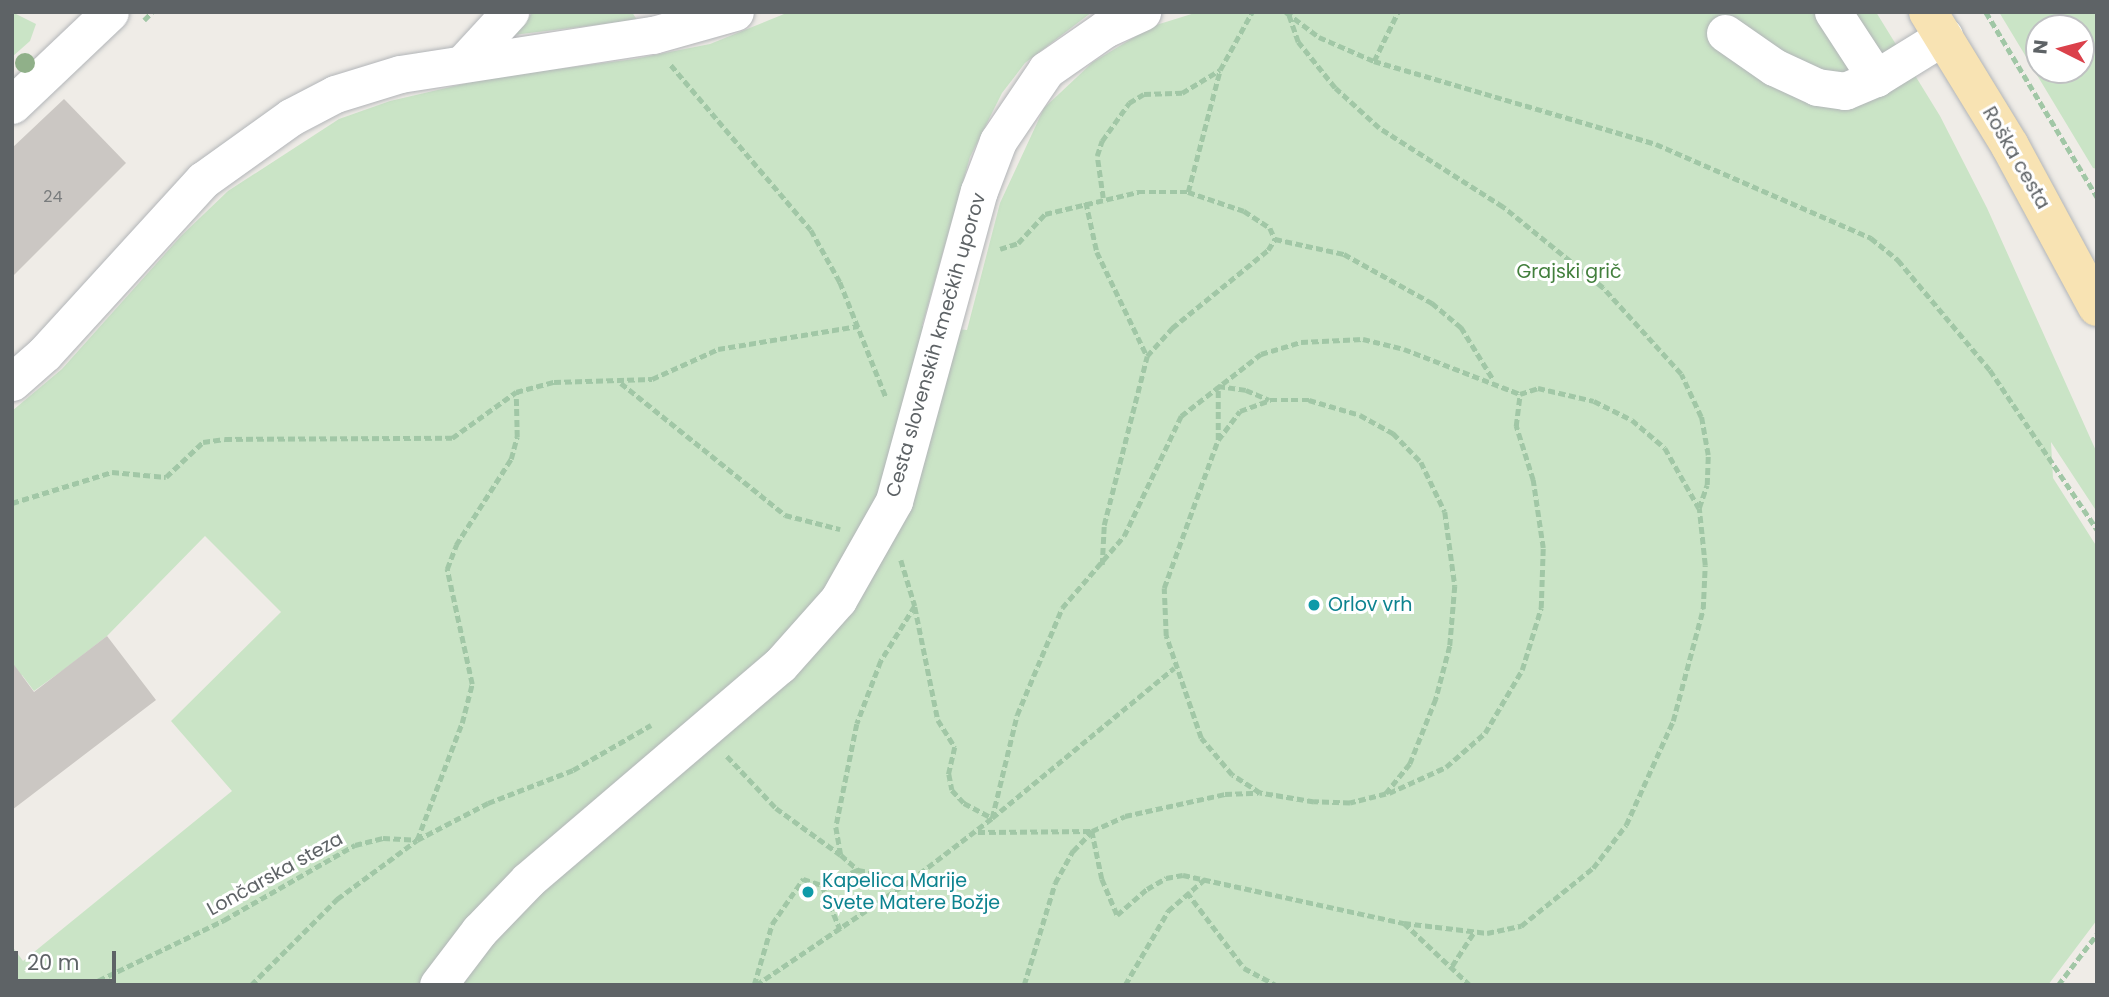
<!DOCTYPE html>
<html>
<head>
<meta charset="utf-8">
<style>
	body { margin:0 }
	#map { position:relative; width:2109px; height:997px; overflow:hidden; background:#efece7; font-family:Poppins,sans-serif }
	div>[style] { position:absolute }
	.green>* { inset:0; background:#cae4c6 }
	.building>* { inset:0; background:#cbc7c3 }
	.path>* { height:4.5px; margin-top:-2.25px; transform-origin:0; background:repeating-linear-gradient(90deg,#a1c7a6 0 7px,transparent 0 10.5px) }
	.roads { filter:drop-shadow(0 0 2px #b2b5b8) drop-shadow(0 0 2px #b2b5b8) }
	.minor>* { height:37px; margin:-18.5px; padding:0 18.5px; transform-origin:18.5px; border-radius:18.5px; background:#fff }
	.major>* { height:38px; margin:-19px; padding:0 19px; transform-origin:19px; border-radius:19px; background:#f8e3b3 }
	.trees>* { width:20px; height:20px; margin:-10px; border-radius:50%; background:#90b089 }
	.dots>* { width:19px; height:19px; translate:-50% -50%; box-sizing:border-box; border:4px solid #fff; border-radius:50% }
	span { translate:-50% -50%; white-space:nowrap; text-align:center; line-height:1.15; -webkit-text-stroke:6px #fff; paint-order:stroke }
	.number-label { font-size:16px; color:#797c7d }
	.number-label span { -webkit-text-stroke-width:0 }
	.street-label { font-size:19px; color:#5e6366 }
	.park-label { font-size:19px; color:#427f3c }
	.culture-label { font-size:19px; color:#0d838f }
	.left { translate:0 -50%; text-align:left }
	.frame { position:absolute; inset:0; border:14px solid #5e6366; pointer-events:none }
	.north { position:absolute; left:2025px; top:14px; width:70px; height:70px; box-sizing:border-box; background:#fff; border:2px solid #bfc1c2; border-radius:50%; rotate:276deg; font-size:19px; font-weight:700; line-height:28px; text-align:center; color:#5e6366 }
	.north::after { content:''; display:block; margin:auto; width:24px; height:32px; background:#db414b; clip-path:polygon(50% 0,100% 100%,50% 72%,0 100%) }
	.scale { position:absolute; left:14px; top:951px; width:102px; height:32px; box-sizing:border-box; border:4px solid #5e6366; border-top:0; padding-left:9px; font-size:21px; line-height:24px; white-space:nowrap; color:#5e6366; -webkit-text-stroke:5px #fff; paint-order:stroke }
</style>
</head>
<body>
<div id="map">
	<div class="green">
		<div style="clip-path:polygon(12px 12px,36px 24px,30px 41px,12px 57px)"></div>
		<div style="clip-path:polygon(533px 12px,632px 12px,637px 20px,513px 35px)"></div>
		<div style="clip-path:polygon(789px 12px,1092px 12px,1025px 63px,1002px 93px,970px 157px,922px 326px,967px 330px,1000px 203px,1044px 108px,1093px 62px,1153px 26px,1198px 12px,1876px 12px,1940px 116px,1987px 208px,2097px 453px,2097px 512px,2051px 442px,2053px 478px,2097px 547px,2097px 920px,2048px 985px,12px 985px,12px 946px,23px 961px,232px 791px,171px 721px,281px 612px,205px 536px,107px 636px,66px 668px,34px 691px,22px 675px,12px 682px,12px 411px,62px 369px,181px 236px,228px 191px,339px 119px,390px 101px,489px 78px,634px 59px,710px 44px)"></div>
		<div style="clip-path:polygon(evenodd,1999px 12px,2097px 12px,2097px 169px,2093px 168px,1999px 12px,2039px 28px,2081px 28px,2081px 70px,2039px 70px,2039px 28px)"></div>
	</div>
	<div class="building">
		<div style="clip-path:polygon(64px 99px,126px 163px,12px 277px,12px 148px)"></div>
		<div style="clip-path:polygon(107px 636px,156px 700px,12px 810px,12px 662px,34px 692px)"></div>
	</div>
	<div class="path">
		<div style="left:1286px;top:12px;width:41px;rotate:37.1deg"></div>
		<div style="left:1319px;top:37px;width:60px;rotate:23.6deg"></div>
		<div style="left:1374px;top:61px;width:294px;rotate:16.4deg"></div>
		<div style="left:1656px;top:144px;width:235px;rotate:23.6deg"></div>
		<div style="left:1871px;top:238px;width:35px;rotate:39deg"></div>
		<div style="left:1898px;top:260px;width:143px;rotate:50.1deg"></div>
		<div style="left:1990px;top:370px;width:192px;rotate:56.1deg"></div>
		<div style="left:1986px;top:12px;width:216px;rotate:59deg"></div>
		<div style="left:144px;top:20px;width:11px;rotate:-45deg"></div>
		<div style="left:1374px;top:61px;width:55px;rotate:-63.9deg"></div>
		<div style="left:671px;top:65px;width:216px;rotate:49.7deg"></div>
		<div style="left:811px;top:230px;width:60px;rotate:60.9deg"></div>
		<div style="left:840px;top:282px;width:124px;rotate:68.2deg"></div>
		<div style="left:1188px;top:192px;width:126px;rotate:-75.3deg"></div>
		<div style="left:1220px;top:70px;width:66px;rotate:-61.1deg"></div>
		<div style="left:1103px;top:198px;width:42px;rotate:-98.1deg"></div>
		<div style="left:1097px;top:156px;width:16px;rotate:-72deg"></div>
		<div style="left:1102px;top:141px;width:47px;rotate:-54.6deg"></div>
		<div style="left:1129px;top:103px;width:17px;rotate:-31deg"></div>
		<div style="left:1144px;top:94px;width:38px;rotate:-2deg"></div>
		<div style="left:1182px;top:93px;width:44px;rotate:-31.2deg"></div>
		<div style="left:1086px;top:202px;width:51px;rotate:77.6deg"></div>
		<div style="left:1097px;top:252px;width:115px;rotate:64.3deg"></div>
		<div style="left:1275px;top:239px;width:71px;rotate:12.3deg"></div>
		<div style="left:1344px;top:254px;width:101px;rotate:29.1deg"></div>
		<div style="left:1432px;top:303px;width:38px;rotate:40deg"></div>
		<div style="left:1461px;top:327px;width:61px;rotate:58.4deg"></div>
		<div style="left:1000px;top:249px;width:19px;rotate:-18deg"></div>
		<div style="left:1018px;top:243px;width:40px;rotate:-47deg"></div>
		<div style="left:1045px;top:214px;width:96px;rotate:-13.3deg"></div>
		<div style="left:1138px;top:192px;width:50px"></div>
		<div style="left:1188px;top:192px;width:59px;rotate:18.7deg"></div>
		<div style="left:1244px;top:211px;width:31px;rotate:33deg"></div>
		<div style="left:1270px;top:228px;width:12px;rotate:66deg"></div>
		<div style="left:621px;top:383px;width:211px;rotate:38.8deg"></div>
		<div style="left:785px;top:515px;width:57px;rotate:14.3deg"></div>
		<div style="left:1270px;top:400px;width:39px"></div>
		<div style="left:1309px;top:400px;width:53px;rotate:16.4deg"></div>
		<div style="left:1360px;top:415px;width:38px;rotate:29deg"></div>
		<div style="left:1393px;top:433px;width:40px;rotate:46deg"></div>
		<div style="left:1421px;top:462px;width:55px;rotate:64.4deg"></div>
		<div style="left:1445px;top:512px;width:75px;rotate:82.3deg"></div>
		<div style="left:1455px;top:586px;width:60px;rotate:94.8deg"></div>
		<div style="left:1450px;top:646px;width:55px;rotate:104.8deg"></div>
		<div style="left:1436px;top:699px;width:70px;rotate:111.8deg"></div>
		<div style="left:1410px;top:764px;width:38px;rotate:129deg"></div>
		<div style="left:1386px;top:794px;width:37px;rotate:166deg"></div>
		<div style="left:1350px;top:803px;width:36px;rotate:-178deg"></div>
		<div style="left:1314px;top:802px;width:55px;rotate:-170.5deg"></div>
		<div style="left:1260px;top:793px;width:33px;rotate:-147deg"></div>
		<div style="left:1232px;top:775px;width:48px;rotate:-130deg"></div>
		<div style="left:1201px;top:738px;width:108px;rotate:-108.9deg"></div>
		<div style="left:1166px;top:636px;width:48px;rotate:-92.4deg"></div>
		<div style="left:1164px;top:588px;width:158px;rotate:-70deg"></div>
		<div style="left:1218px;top:440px;width:36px;rotate:-53deg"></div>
		<div style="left:1240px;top:411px;width:32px;rotate:-20deg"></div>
		<div style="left:1218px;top:440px;width:54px;rotate:-90deg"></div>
		<div style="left:1218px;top:386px;width:28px;rotate:8deg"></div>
		<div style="left:1246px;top:390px;width:25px;rotate:23deg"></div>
		<div style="left:12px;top:503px;width:105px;rotate:-17.2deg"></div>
		<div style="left:112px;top:472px;width:54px;rotate:5.3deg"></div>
		<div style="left:166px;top:477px;width:51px;rotate:-43.4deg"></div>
		<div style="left:203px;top:442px;width:22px;rotate:-8deg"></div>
		<div style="left:225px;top:439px;width:227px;rotate:-0.3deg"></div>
		<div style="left:452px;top:438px;width:79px;rotate:-35.7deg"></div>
		<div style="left:516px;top:392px;width:39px;rotate:-15deg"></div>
		<div style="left:554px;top:382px;width:98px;rotate:-1.8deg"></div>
		<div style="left:652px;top:379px;width:72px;rotate:-24.4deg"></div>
		<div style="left:718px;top:349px;width:142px;rotate:-9.3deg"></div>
		<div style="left:901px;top:560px;width:48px;rotate:73.1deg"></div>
		<div style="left:915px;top:606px;width:65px;rotate:121.7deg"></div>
		<div style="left:881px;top:661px;width:67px;rotate:110.9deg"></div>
		<div style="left:857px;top:724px;width:105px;rotate:101.5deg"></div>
		<div style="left:836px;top:827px;width:28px;rotate:80deg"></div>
		<div style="left:841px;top:855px;width:23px;rotate:41deg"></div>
		<div style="left:858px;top:870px;width:54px;rotate:10.7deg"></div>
		<div style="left:1102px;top:565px;width:40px;rotate:-87.1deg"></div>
		<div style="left:1104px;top:525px;width:174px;rotate:-75.7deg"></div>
		<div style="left:1147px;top:356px;width:38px;rotate:-48deg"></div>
		<div style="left:1172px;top:328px;width:124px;rotate:-39.1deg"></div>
		<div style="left:1268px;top:250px;width:13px;rotate:-58deg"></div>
		<div style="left:915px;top:607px;width:115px;rotate:78.5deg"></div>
		<div style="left:938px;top:720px;width:32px;rotate:58deg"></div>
		<div style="left:955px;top:747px;width:28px;rotate:103deg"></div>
		<div style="left:949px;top:774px;width:16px;rotate:79deg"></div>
		<div style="left:952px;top:790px;width:18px;rotate:47deg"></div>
		<div style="left:964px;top:803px;width:32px;rotate:28deg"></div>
		<div style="left:992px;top:818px;width:236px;rotate:-39.5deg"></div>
		<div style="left:727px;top:756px;width:71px;rotate:46.7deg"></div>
		<div style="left:776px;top:808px;width:80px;rotate:35.9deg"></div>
		<div style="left:1389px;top:793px;width:63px;rotate:-24.5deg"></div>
		<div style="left:1446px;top:767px;width:52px;rotate:-41.1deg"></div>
		<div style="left:1485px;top:733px;width:73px;rotate:-59.6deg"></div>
		<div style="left:1522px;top:670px;width:65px;rotate:-73deg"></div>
		<div style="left:1541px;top:608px;width:60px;rotate:-88.1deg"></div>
		<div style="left:1543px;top:548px;width:69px;rotate:-98.4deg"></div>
		<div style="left:1533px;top:480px;width:57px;rotate:-107.5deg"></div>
		<div style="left:1516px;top:426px;width:32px;rotate:-83deg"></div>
		<div style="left:1092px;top:831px;width:49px;rotate:78.2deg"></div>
		<div style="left:1102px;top:879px;width:39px;rotate:67deg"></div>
		<div style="left:1117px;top:915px;width:40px;rotate:-41deg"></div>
		<div style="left:1147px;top:889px;width:22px;rotate:-30deg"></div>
		<div style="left:1166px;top:878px;width:17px;rotate:-10deg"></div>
		<div style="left:1183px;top:875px;width:226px;rotate:12.3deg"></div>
		<div style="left:1404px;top:923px;width:84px;rotate:6.9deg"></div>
		<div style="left:1487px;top:933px;width:35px;rotate:-12deg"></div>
		<div style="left:1521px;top:926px;width:92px;rotate:-38.9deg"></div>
		<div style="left:1593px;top:868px;width:54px;rotate:-52.5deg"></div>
		<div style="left:1626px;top:825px;width:114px;rotate:-65.7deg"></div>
		<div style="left:1673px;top:721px;width:116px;rotate:-75deg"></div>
		<div style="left:1703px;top:609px;width:44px;rotate:-87.4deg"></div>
		<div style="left:1705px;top:565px;width:57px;rotate:-96deg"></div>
		<div style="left:1699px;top:508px;width:24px;rotate:-71deg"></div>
		<div style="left:1707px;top:485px;width:30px;rotate:-88deg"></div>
		<div style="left:1708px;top:455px;width:39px;rotate:-100deg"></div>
		<div style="left:1701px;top:417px;width:47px;rotate:-114.9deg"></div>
		<div style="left:1681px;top:374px;width:116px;rotate:-132.2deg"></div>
		<div style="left:1603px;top:288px;width:129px;rotate:-141deg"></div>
		<div style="left:1503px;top:207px;width:147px;rotate:-147.5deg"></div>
		<div style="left:1379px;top:128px;width:59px;rotate:-137.7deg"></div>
		<div style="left:1335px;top:88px;width:59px;rotate:-128.8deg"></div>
		<div style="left:1298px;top:42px;width:28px;rotate:-109deg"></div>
		<div style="left:978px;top:832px;width:113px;rotate:-0.5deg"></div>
		<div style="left:822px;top:885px;width:39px;rotate:-23deg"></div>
		<div style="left:1187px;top:892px;width:95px;rotate:53.1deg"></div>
		<div style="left:1244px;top:968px;width:36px;rotate:28deg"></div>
		<div style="left:1404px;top:923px;width:91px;rotate:43.2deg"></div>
		<div style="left:1452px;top:966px;width:40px;rotate:-57.1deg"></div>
		<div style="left:89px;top:985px;width:150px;rotate:-25.7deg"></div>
		<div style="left:224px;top:920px;width:151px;rotate:-29.8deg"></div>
		<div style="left:355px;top:845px;width:29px;rotate:-14deg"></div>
		<div style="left:383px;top:838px;width:34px;rotate:3deg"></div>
		<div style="left:417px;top:840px;width:80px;rotate:-27.5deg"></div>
		<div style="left:488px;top:803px;width:91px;rotate:-21.2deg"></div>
		<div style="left:573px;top:770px;width:90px;rotate:-30deg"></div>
		<div style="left:251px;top:985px;width:122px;rotate:-45deg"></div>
		<div style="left:337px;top:899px;width:99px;rotate:-36.4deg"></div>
		<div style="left:417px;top:840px;width:125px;rotate:-69deg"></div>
		<div style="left:462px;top:723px;width:40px;rotate:-75.6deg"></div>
		<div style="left:472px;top:684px;width:118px;rotate:-102.3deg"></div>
		<div style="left:447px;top:569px;width:26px;rotate:-69deg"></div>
		<div style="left:456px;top:545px;width:102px;rotate:-57.4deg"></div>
		<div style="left:511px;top:459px;width:23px;rotate:-75deg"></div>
		<div style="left:517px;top:437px;width:44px;rotate:-91.3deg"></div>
		<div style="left:754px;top:985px;width:64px;rotate:-73.6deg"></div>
		<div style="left:772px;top:924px;width:55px;rotate:-55.4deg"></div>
		<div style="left:803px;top:879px;width:20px;rotate:18deg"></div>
		<div style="left:822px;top:885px;width:48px;rotate:67.8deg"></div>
		<div style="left:756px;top:985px;width:187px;rotate:-34.1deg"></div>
		<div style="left:911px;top:880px;width:102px;rotate:-37.4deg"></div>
		<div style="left:992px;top:818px;width:106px;rotate:-76.4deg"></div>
		<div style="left:1017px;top:715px;width:116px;rotate:-67.2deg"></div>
		<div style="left:1062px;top:608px;width:95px;rotate:-49.3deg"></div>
		<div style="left:1124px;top:536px;width:133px;rotate:-64.6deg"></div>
		<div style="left:1181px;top:416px;width:101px;rotate:-37.8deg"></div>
		<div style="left:1261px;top:354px;width:42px;rotate:-16.7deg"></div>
		<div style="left:1301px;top:342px;width:62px;rotate:-2.8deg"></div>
		<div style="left:1363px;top:339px;width:42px;rotate:13.7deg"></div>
		<div style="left:1404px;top:349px;width:124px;rotate:21.2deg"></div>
		<div style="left:1520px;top:394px;width:19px;rotate:-18deg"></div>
		<div style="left:1538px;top:388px;width:57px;rotate:13.1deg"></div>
		<div style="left:1594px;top:401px;width:42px;rotate:26.6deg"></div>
		<div style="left:1632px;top:420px;width:43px;rotate:40.3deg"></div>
		<div style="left:1665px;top:448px;width:69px;rotate:60.5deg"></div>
		<div style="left:1024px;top:985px;width:107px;rotate:-73.1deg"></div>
		<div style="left:1055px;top:883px;width:37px;rotate:-61deg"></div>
		<div style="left:1073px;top:851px;width:28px;rotate:-46deg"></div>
		<div style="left:1092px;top:831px;width:36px;rotate:-24deg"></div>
		<div style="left:1125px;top:816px;width:102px;rotate:-12.4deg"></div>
		<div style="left:1225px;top:794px;width:33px;rotate:-2deg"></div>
		<div style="left:1125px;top:985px;width:86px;rotate:-59.8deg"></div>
		<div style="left:1168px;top:911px;width:49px;rotate:-40.9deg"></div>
		<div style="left:2058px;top:985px;width:64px;rotate:-52.6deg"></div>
	</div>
	<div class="roads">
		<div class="minor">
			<div style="left:1833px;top:12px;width:79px;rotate:56.9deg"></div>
			<div style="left:1876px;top:78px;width:80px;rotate:-31.7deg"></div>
			<div style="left:1725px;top:33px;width:60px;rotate:34.8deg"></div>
			<div style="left:1774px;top:67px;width:47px;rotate:24.9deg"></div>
			<div style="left:1817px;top:87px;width:28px;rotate:8deg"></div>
			<div style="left:1845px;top:91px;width:34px;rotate:-23deg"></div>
			<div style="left:465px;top:61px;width:67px;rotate:-47.4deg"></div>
			<div style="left:12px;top:105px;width:135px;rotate:-43.5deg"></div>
			<div style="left:12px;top:382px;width:43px;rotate:-41.2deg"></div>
			<div style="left:44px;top:354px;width:236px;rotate:-47.6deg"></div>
			<div style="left:203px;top:180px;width:108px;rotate:-35.6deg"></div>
			<div style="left:291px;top:117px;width:50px;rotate:-27.6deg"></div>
			<div style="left:335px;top:94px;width:68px;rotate:-17.1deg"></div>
			<div style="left:400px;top:74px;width:256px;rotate:-8.8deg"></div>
			<div style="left:653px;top:35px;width:85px;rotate:-15.7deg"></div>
			<div style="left:438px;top:985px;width:68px;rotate:-52.8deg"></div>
			<div style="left:479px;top:931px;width:71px;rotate:-46.1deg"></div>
			<div style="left:528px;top:880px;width:331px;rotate:-40.5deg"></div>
			<div style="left:780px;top:665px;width:87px;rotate:-48.3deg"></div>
			<div style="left:838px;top:600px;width:114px;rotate:-60.5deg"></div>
			<div style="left:894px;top:501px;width:321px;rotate:-74.7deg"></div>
			<div style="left:979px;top:191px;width:53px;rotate:-69.2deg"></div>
			<div style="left:998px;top:141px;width:86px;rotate:-55.9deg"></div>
			<div style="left:1046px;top:70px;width:72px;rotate:-34.8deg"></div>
			<div style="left:1105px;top:29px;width:41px;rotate:-24.7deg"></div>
		</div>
		<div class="major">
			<div style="left:1928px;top:12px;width:157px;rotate:58.5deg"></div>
			<div style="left:2010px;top:146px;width:183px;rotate:61.6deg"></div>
		</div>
	</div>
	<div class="trees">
		<div style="left:25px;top:63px"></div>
	</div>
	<div class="dots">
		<div style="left:1314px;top:605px;background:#0f9aa8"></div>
		<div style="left:808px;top:892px;background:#0f9aa8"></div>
	</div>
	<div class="number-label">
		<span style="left:53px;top:197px">24</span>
	</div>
	<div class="street-label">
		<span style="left:2016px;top:158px;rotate:60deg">Roška cesta</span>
		<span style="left:936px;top:345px;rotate:-74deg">Cesta slovenskih kmečkih uporov</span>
		<span style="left:275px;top:874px;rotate:-29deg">Lončarska steza</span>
	</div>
	<div class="park-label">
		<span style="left:1569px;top:272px">Grajski grič</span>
	</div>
	<div class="culture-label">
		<span class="left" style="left:1328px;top:605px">Orlov vrh</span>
		<span class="left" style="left:822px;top:892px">Kapelica Marije<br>Svete Matere Božje</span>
	</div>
	<div class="frame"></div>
	<div class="north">N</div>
	<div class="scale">20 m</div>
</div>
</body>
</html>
